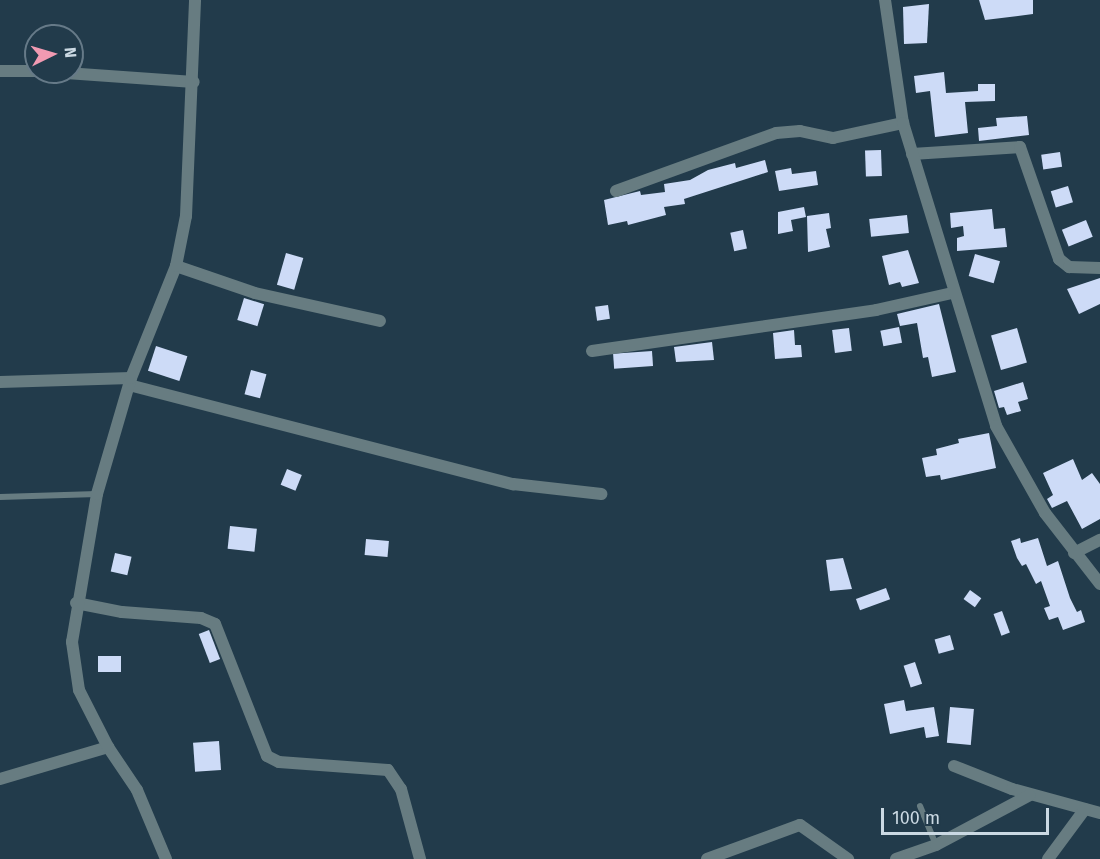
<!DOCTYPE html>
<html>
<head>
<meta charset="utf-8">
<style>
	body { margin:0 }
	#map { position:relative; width:1100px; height:859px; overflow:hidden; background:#223b4b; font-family:"Fira Sans",sans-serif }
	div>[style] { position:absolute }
	.building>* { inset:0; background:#cddbf7; transform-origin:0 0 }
	.service>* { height:6px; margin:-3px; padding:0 3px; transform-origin:3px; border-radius:3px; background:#677c81 }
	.minor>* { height:12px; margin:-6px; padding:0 6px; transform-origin:6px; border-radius:6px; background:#677c81 }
	.tertiary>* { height:12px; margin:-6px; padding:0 6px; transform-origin:6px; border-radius:6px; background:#677c81 }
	span { translate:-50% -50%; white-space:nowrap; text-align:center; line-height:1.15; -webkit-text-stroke:6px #223b4b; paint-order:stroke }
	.north { position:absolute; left:24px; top:24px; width:60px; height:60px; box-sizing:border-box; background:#223b4b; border:2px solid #667a88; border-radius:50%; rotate:85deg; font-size:16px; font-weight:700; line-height:24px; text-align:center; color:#cbd9e3 }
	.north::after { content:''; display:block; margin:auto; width:21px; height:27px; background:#f19ab2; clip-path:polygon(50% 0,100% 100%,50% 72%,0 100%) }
	.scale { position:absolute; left:881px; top:808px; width:168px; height:27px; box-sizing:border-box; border:3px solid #cbd9e3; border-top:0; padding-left:8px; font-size:18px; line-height:21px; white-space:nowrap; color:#cbd9e3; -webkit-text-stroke:4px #223b4b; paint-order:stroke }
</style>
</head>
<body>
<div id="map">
	<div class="building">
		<div style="clip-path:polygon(979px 0,1033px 0,1033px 14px,985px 20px)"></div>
		<div style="clip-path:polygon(929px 4px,927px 43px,904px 44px,903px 7px)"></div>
		<div style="clip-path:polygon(944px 72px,946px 93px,978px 91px,978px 84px,995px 84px,995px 101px,965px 102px,968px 133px,935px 137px,930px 91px,916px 93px,914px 76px)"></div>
		<div style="clip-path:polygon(1027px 116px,1029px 135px,979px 141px,978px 128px,997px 126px,996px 118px)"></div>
		<div style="left:881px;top:150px;width:26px;height:16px;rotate:88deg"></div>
		<div style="left:1060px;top:152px;width:15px;height:19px;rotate:82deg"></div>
		<div style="clip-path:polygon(765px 160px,768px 172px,684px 199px,685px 204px,664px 207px,666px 215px,628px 225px,627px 221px,608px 225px,604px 200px,640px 191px,641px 195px,665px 192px,664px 184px,690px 180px,708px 170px,735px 163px,736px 168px)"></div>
		<div style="clip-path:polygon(791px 168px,792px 174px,816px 171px,818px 185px,779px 191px,775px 171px)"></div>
		<div style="left:1068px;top:186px;width:17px;height:18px;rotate:73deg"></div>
		<div style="clip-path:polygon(804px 207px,806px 217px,791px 220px,793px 231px,778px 234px,778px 212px)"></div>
		<div style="clip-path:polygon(992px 209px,994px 229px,1005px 228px,1007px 247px,957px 251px,957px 238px,964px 236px,963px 226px,951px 228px,950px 213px)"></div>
		<div style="clip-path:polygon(829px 213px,831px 228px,826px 229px,830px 247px,808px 252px,807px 216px)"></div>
		<div style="left:907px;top:215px;width:18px;height:38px;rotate:84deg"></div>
		<div style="left:1086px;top:220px;width:18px;height:26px;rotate:68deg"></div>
		<div style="left:743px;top:230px;width:19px;height:13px;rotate:78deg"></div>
		<div style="clip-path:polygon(908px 250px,919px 283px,902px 287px,900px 282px,889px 285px,882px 256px)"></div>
		<div style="left:286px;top:253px;width:18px;height:33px;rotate:16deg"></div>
		<div style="left:975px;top:254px;width:26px;height:23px;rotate:16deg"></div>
		<div style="clip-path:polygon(1100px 278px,1100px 304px,1079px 314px,1067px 289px)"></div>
		<div style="left:244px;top:298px;width:21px;height:23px;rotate:17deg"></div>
		<div style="clip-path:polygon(939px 304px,956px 372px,932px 377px,928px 357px,923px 358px,917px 323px,900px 326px,897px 314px)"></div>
		<div style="left:608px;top:305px;width:14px;height:13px;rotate:82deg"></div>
		<div style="left:899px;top:327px;width:16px;height:19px;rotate:79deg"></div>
		<div style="left:849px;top:328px;width:23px;height:17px;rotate:83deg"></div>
		<div style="left:1017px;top:328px;width:36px;height:27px;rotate:74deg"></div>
		<div style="clip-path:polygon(794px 330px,795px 345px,801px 345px,802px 357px,775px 359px,773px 333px)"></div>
		<div style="clip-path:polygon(712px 342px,714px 360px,676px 362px,674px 347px)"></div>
		<div style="left:156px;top:346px;width:33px;height:26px;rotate:18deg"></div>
		<div style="left:652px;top:351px;width:15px;height:39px;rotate:86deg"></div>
		<div style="left:251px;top:370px;width:16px;height:25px;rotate:15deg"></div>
		<div style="clip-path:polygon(1023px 382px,1028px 399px,1018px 402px,1021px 411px,1007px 415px,1004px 407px,999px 408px,994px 391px)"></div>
		<div style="clip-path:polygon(989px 433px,996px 468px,941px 480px,940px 475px,926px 477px,922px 458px,937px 455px,936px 449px,959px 443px,958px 439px)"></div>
		<div style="clip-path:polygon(1073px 459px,1082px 480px,1092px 473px,1100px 484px,1100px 519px,1082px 529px,1067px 501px,1052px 508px,1047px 499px,1053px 495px,1043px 473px)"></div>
		<div style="left:287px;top:469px;width:16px;height:17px;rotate:22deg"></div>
		<div style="left:230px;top:526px;width:27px;height:23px;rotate:6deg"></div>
		<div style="clip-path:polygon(1020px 538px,1021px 543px,1038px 538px,1047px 566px,1058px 561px,1070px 598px,1077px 612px,1081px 610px,1085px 622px,1063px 630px,1058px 617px,1049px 620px,1044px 608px,1050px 606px,1041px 581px,1036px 584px,1026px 564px,1022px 566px,1017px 558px,1011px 541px)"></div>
		<div style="left:366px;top:539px;width:23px;height:16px;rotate:5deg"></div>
		<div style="left:115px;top:553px;width:17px;height:19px;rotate:13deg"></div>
		<div style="clip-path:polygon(843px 558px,852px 589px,830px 591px,826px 560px)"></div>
		<div style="left:886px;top:588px;width:12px;height:32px;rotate:70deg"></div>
		<div style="left:970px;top:590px;width:14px;height:11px;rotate:36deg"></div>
		<div style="left:1002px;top:611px;width:23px;height:9px;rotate:70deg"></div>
		<div style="left:209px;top:630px;width:31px;height:11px;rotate:69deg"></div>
		<div style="left:950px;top:635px;width:15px;height:16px;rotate:74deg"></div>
		<div style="left:121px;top:656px;width:16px;height:23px;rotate:90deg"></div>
		<div style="left:915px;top:662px;width:23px;height:12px;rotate:72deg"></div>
		<div style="clip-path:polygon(904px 700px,906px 711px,934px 707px,939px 736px,926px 738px,924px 727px,890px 734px,884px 704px)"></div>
		<div style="left:950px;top:707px;width:24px;height:36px;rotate:5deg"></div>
		<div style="left:219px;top:741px;width:29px;height:26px;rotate:86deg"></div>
	</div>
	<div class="service">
		<div style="left:0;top:497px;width:97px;rotate:-1.8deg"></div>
		<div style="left:920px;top:806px;width:42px;rotate:67.7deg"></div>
	</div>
	<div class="minor">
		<div style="left:0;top:71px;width:36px"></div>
		<div style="left:52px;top:72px;width:142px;rotate:4deg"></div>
		<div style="left:912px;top:154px;width:108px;rotate:-3.7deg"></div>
		<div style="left:1020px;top:147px;width:119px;rotate:70.8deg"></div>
		<div style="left:1059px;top:259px;width:13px;rotate:39deg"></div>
		<div style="left:1069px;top:267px;width:31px;rotate:2deg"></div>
		<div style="left:616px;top:191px;width:170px;rotate:-19.9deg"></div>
		<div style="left:776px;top:133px;width:24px;rotate:-5deg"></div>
		<div style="left:800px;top:131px;width:34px;rotate:12deg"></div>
		<div style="left:833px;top:138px;width:72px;rotate:-12.1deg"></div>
		<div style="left:176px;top:266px;width:83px;rotate:18.9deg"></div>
		<div style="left:255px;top:293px;width:128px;rotate:12.6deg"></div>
		<div style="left:592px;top:351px;width:287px;rotate:-8.2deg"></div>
		<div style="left:876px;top:310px;width:78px;rotate:-12.6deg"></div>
		<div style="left:0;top:382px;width:131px;rotate:-1.7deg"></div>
		<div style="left:129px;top:385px;width:397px;rotate:14.5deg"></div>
		<div style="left:513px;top:484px;width:89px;rotate:6.5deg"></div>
		<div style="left:1074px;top:553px;width:29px;rotate:-27deg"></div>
		<div style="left:76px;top:603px;width:47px;rotate:11.1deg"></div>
		<div style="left:122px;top:612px;width:79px;rotate:4.3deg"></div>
		<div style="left:201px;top:618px;width:15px;rotate:23deg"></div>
		<div style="left:215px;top:624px;width:142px;rotate:68.5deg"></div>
		<div style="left:267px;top:756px;width:13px;rotate:27deg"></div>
		<div style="left:279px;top:762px;width:109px;rotate:4.2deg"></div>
		<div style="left:388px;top:770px;width:23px;rotate:56deg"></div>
		<div style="left:401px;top:789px;width:73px;rotate:74.8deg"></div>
		<div style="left:954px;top:766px;width:62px;rotate:21.6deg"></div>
		<div style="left:1012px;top:789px;width:91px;rotate:15.3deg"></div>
		<div style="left:0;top:779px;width:113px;rotate:-16.5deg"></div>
		<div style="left:707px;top:859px;width:99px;rotate:-20.1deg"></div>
		<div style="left:800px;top:825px;width:59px;rotate:35.3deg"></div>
		<div style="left:896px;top:859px;width:42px;rotate:-19.3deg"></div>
		<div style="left:936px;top:845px;width:106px;rotate:-28deg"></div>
		<div style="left:1048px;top:859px;width:62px;rotate:-53.5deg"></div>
	</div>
	<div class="tertiary">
		<div style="left:885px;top:0;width:124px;rotate:81.7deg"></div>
		<div style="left:903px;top:123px;width:317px;rotate:72.9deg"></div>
		<div style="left:996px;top:426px;width:100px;rotate:60.6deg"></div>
		<div style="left:1045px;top:513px;width:90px;rotate:52.2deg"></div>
		<div style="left:166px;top:859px;width:75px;rotate:-112.8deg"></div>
		<div style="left:137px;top:790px;width:52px;rotate:-124deg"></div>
		<div style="left:108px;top:747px;width:64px;rotate:-117deg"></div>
		<div style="left:79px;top:690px;width:49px;rotate:-98.3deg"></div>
		<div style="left:72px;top:642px;width:150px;rotate:-80.4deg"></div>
		<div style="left:97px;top:494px;width:121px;rotate:-73.7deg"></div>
		<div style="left:131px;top:378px;width:121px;rotate:-68.1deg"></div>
		<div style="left:176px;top:266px;width:51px;rotate:-78.7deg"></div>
		<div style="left:186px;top:216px;width:216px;rotate:-87.6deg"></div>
	</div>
	<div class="north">N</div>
	<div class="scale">100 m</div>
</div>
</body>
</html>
